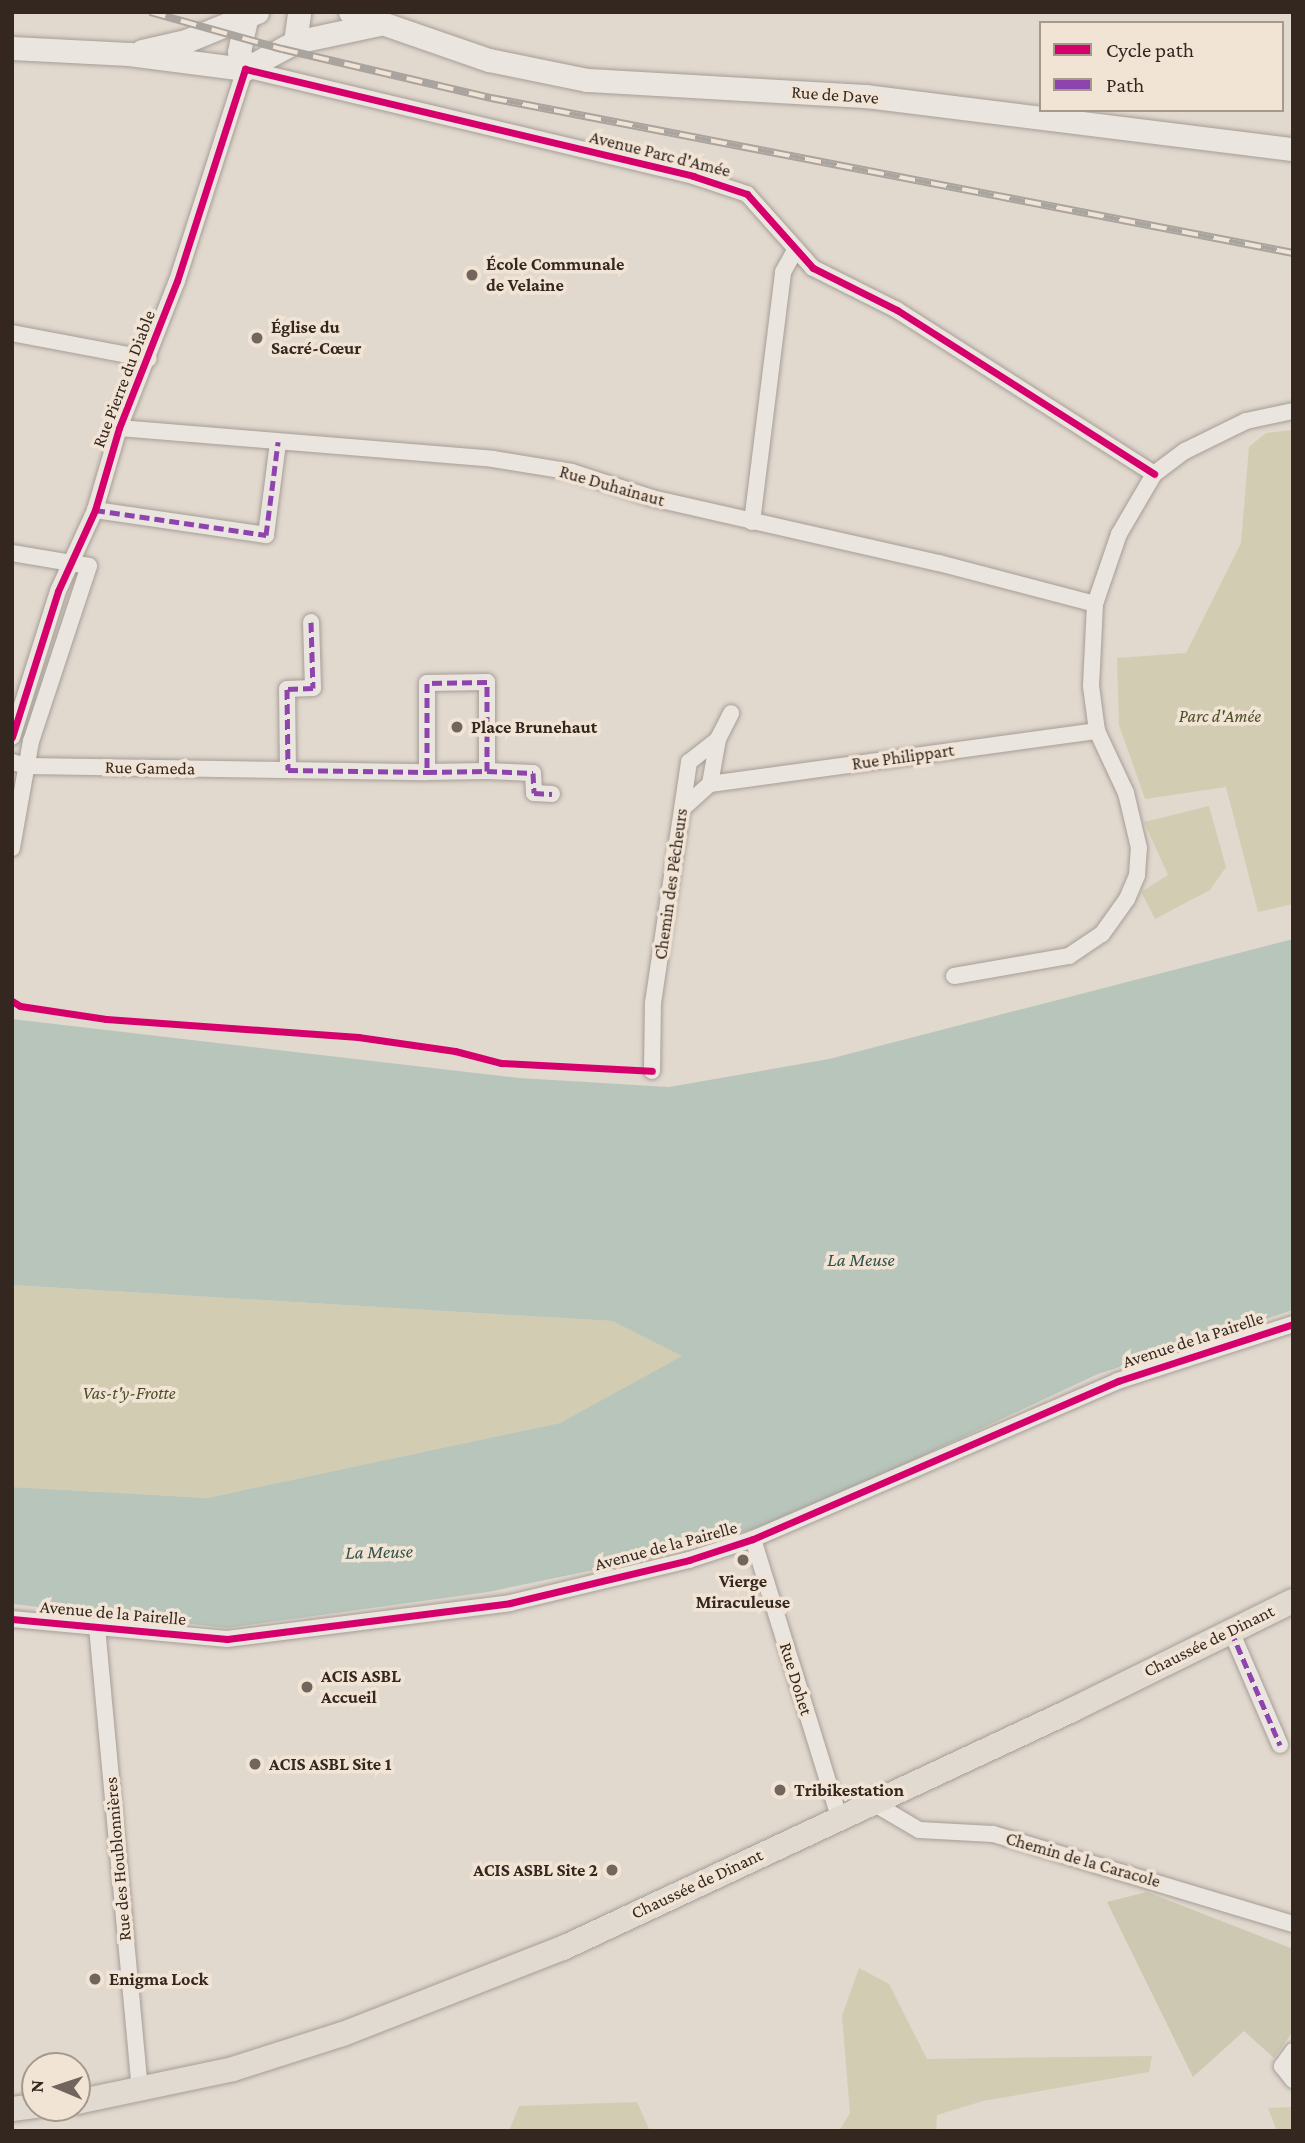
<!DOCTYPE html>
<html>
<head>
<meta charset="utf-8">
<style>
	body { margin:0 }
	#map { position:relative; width:1305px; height:2143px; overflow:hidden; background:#e1d8ce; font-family:"Crimson Pro",serif }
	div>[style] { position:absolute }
	.green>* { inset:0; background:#d2cdb2 }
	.cemetery>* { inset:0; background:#cdc8b1 }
	.water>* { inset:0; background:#b8c5bb }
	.roads { filter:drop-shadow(0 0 2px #a69e97) drop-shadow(0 0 2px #a69e97) }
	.street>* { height:16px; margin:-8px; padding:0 8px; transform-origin:8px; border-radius:8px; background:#eae5df }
	.secondary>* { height:23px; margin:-11.5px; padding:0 11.5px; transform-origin:11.5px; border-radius:11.5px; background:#eae5df }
	.primary>* { height:24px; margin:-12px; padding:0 12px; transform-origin:12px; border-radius:12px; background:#e1dad1 }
	.rail>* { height:8px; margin-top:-4px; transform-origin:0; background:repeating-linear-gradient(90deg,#f1e4d5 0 16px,#aaa49f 0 32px); box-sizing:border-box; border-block:2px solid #aaa49f }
	.quiet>* { height:5px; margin-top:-2.5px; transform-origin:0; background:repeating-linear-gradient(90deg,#8e44ad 0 10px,transparent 0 15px) }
	.cycleway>* { height:7px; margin:-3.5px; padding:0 3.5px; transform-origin:3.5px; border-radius:3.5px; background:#d6006c }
	.dots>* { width:19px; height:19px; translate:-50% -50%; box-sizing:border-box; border:4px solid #f1e4d5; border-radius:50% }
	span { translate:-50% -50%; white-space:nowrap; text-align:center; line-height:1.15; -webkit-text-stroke:7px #f1e4d5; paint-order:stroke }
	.street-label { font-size:18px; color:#342720 }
	.poi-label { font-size:18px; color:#342720; font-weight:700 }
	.left { translate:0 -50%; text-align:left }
	.right { translate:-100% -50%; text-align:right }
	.park-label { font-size:18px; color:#4b4e29; font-style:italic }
	.water-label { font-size:19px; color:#31524b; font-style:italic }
	.frame { position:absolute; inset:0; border:14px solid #342720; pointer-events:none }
	.legend { position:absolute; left:1039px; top:21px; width:245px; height:91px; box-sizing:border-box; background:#f1e4d5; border:2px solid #a5988d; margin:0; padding:9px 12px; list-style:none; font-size:21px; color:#342720 }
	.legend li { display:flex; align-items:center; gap:14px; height:35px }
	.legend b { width:35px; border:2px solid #a5988d }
	.north { position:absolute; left:21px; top:2052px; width:70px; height:70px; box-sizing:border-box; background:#f1e4d5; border:2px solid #a5988d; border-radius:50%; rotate:272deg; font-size:19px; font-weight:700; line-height:28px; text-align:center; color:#342720 }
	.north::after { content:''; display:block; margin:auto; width:24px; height:32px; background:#71655d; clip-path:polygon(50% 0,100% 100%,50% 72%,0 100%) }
</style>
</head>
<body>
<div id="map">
	<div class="green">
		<div style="clip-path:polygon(1293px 430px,1293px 904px,1258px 912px,1226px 787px,1145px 799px,1119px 725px,1117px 658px,1186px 653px,1241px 543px,1249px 447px,1266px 433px)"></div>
		<div style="clip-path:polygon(1209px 806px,1226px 867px,1210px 890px,1155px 919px,1141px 892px,1168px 875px,1144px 822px)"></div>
		<div style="clip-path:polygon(12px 1285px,612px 1321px,683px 1356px,560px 1423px,207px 1498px,12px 1487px)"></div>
		<div style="clip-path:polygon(859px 1968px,889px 1984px,927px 2059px,1152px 2056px,1149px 2072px,983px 2101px,937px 2115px,936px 2131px,839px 2131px,850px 2113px,842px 2016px)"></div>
		<div style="clip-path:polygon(637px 2102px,650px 2131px,509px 2131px,519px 2106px)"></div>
		<div style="clip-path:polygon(1293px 2107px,1293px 2131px,1277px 2131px,1268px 2108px)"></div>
	</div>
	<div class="cemetery">
		<div style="clip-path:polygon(1147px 1892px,1293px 1949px,1293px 2031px,1274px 2058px,1244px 2031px,1193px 2077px,1107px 1902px)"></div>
	</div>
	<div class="water">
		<div style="clip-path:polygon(1293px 939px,1293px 1310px,1098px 1374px,798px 1514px,685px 1551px,488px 1592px,227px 1628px,12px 1604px,12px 1487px,207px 1498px,560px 1423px,682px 1356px,612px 1321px,12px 1285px,12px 1019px,519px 1078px,669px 1087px,829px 1059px)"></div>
	</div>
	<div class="roads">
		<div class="street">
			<div style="left:12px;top:333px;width:139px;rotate:10.7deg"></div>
			<div style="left:119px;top:428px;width:375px;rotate:4.7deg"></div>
			<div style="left:493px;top:459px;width:80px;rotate:9.3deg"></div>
			<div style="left:572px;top:472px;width:84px;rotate:18deg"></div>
			<div style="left:652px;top:498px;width:294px;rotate:12.8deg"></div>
			<div style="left:939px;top:563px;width:161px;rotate:14.7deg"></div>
			<div style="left:95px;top:510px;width:173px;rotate:8.3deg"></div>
			<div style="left:266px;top:535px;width:94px;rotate:-82.6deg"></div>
			<div style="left:752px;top:522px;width:252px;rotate:-82.9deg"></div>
			<div style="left:783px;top:272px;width:26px;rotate:-61deg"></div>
			<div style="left:12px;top:553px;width:78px;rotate:9.6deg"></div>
			<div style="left:89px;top:566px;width:184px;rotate:108.3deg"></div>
			<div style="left:31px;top:741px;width:109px;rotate:100.1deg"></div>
			<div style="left:12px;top:737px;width:153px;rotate:-72.5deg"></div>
			<div style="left:58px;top:591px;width:89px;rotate:-65.4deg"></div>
			<div style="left:95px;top:510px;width:85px;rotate:-73.7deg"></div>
			<div style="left:119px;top:428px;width:158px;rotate:-68.5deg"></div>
			<div style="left:177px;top:281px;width:223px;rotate:-72.2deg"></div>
			<div style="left:245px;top:69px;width:461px;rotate:13.4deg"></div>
			<div style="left:693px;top:176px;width:57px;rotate:18.4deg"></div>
			<div style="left:747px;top:194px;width:99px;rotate:48.3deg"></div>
			<div style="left:813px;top:268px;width:94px;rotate:26.6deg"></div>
			<div style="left:897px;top:310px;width:305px;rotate:32.5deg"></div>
			<div style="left:12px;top:762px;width:16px;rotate:15deg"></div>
			<div style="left:27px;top:766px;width:400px;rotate:0.9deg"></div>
			<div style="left:427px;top:772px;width:60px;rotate:-1deg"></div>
			<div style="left:487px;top:771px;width:89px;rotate:-90deg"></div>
			<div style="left:487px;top:682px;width:60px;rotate:179deg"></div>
			<div style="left:427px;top:683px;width:89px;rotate:90deg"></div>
			<div style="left:288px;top:770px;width:81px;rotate:-90.7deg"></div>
			<div style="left:287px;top:689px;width:26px;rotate:-2deg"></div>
			<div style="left:313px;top:688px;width:66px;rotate:-91.7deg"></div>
			<div style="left:487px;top:771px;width:46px;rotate:2.5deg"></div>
			<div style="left:533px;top:773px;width:20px;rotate:87deg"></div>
			<div style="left:534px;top:793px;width:18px;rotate:3deg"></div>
			<div style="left:710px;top:784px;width:46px;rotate:-79.9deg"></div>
			<div style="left:682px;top:809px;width:38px;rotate:-42deg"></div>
			<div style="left:710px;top:784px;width:391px;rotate:-7.8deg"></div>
			<div style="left:954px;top:976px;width:117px;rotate:-9.9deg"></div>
			<div style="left:1069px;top:956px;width:40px;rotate:-34deg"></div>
			<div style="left:1102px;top:934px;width:43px;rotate:-54.5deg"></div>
			<div style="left:1127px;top:899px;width:26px;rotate:-67deg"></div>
			<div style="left:1137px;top:875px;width:27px;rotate:-86deg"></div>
			<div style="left:1139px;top:848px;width:57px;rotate:-103.3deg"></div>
			<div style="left:1126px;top:793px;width:68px;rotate:-115.1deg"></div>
			<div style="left:1097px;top:731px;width:45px;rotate:-97.6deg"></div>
			<div style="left:1091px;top:686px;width:82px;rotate:-87.2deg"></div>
			<div style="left:1095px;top:604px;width:74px;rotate:-71.1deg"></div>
			<div style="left:1119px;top:534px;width:69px;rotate:-59.7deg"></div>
			<div style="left:1154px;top:474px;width:39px;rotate:-37deg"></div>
			<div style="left:1185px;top:451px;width:68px;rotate:-26.2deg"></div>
			<div style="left:1246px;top:421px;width:48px;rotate:-12deg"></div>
			<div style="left:652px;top:1071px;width:68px;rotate:-89.2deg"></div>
			<div style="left:653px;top:1003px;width:244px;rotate:-81.5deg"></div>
			<div style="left:689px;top:762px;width:37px;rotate:-38deg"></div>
			<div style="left:718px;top:739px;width:29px;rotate:-63deg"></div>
			<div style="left:753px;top:1539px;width:294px;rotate:72.8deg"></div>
			<div style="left:12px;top:1619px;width:216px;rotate:5.3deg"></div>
			<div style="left:227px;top:1639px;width:285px;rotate:-7.2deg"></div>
			<div style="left:510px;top:1603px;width:184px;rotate:-13.5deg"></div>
			<div style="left:689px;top:1560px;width:67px;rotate:-18.2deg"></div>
			<div style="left:753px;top:1539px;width:398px;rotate:-23.4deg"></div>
			<div style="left:1118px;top:1381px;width:184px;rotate:-18deg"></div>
			<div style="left:97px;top:1627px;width:466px;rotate:84.7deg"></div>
			<div style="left:1231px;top:1631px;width:124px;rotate:66.7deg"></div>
			<div style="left:875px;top:1804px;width:51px;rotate:30.6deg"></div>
			<div style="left:919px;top:1830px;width:74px;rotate:3.1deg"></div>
			<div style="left:993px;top:1834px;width:313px;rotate:16.7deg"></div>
			<div style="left:1293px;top:2051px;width:19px;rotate:126deg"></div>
			<div style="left:1282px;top:2066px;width:18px;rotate:52deg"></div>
		</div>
		<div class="secondary">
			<div style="left:350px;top:12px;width:147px;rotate:19.1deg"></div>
			<div style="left:489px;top:60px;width:100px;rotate:11.5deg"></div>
			<div style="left:587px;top:80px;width:279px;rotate:3.3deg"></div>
			<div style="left:866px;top:96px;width:430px;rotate:7.1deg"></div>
			<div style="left:295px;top:42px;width:30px;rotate:-82deg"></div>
			<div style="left:12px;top:48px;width:117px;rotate:2.9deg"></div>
			<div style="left:129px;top:54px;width:117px;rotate:7.4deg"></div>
			<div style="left:245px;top:69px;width:57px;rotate:-28.4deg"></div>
			<div style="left:295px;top:42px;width:86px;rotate:-12.1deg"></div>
			<div style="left:142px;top:51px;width:45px;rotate:-12.8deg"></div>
			<div style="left:186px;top:41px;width:77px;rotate:-22.2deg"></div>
			<div style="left:245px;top:69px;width:18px;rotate:-109deg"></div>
			<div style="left:239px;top:52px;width:34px;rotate:-78deg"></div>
		</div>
		<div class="primary">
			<div style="left:77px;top:2102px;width:159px;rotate:-11.9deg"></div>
			<div style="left:233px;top:2069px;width:115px;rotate:-17.7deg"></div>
			<div style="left:343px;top:2034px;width:236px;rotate:-21.4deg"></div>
			<div style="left:563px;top:1948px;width:562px;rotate:-25.06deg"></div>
			<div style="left:1072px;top:1710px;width:246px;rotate:-26.3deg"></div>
			<div style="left:12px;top:2109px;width:23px;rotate:-7deg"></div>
		</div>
	</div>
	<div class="rail">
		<div style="left:150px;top:12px;width:137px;rotate:15.7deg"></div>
		<div style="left:282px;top:49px;width:215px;rotate:13.2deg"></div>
		<div style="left:491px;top:98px;width:817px;rotate:10.94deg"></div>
	</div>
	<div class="quiet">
		<div style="left:95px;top:510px;width:173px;rotate:8.3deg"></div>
		<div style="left:266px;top:535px;width:94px;rotate:-82.6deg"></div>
		<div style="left:311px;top:622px;width:66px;rotate:88.3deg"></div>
		<div style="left:313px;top:688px;width:26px;rotate:178deg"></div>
		<div style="left:287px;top:689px;width:81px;rotate:89.3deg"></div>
		<div style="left:288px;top:770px;width:139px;rotate:0.8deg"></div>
		<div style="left:427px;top:772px;width:60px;rotate:-1deg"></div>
		<div style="left:487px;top:771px;width:89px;rotate:-90deg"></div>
		<div style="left:487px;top:682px;width:60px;rotate:179deg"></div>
		<div style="left:427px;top:683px;width:89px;rotate:90deg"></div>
		<div style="left:487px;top:771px;width:46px;rotate:2.5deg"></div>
		<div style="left:533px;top:773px;width:20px;rotate:87deg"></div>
		<div style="left:534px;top:793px;width:18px;rotate:3deg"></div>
		<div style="left:1231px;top:1631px;width:124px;rotate:66.7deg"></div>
	</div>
	<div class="cycleway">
		<div style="left:12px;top:737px;width:153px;rotate:-72.5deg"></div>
		<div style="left:58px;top:591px;width:89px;rotate:-65.4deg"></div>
		<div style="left:95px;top:510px;width:85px;rotate:-73.7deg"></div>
		<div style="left:119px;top:428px;width:158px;rotate:-68.5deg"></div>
		<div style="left:177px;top:281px;width:223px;rotate:-72.2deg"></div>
		<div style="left:245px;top:69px;width:461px;rotate:13.4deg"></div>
		<div style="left:693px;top:176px;width:57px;rotate:18.4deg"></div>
		<div style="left:747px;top:194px;width:99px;rotate:48.3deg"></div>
		<div style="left:813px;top:268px;width:94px;rotate:26.6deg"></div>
		<div style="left:897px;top:310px;width:305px;rotate:32.5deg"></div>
		<div style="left:12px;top:1001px;width:9px;rotate:32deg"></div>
		<div style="left:20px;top:1006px;width:87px;rotate:8.6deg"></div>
		<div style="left:106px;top:1019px;width:253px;rotate:4.1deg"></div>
		<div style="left:358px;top:1037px;width:98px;rotate:8.2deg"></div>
		<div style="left:455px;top:1051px;width:48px;rotate:14.6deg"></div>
		<div style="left:501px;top:1063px;width:151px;rotate:3deg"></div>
		<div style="left:12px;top:1619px;width:216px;rotate:5.3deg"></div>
		<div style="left:227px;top:1639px;width:285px;rotate:-7.2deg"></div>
		<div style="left:510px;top:1603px;width:184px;rotate:-13.5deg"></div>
		<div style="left:689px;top:1560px;width:67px;rotate:-18.2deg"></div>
		<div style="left:753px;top:1539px;width:398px;rotate:-23.4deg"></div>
		<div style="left:1118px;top:1381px;width:184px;rotate:-18deg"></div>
	</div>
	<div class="dots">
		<div style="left:472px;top:275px;background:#71655d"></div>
		<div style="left:257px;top:338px;background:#71655d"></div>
		<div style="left:457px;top:727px;background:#71655d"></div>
		<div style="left:743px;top:1560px;background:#71655d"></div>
		<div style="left:307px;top:1687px;background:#71655d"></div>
		<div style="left:255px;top:1764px;background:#71655d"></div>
		<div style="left:780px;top:1790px;background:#71655d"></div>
		<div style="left:612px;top:1870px;background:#71655d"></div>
		<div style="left:95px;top:1979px;background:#71655d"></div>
	</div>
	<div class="street-label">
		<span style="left:835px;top:95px;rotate:4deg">Rue de Dave</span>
		<span style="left:660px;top:154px;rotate:14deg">Avenue Parc d'Amée</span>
		<span style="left:124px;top:379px;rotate:-69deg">Rue Pierre du Diable</span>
		<span style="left:612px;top:486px;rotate:16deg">Rue Duhainaut</span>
		<span style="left:903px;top:757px;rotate:-8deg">Rue Philippart</span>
		<span style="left:150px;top:768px;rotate:1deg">Rue Gameda</span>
		<span style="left:671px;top:884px;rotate:-82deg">Chemin des Pêcheurs</span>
		<span style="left:1193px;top:1340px;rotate:-18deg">Avenue de la Pairelle</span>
		<span style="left:666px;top:1546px;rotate:-15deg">Avenue de la Pairelle</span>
		<span style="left:113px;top:1613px;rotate:5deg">Avenue de la Pairelle</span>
		<span style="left:1209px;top:1641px;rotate:-26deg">Chaussée de Dinant</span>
		<span style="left:796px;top:1679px;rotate:73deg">Rue Dohet</span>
		<span style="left:118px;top:1859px;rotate:-95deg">Rue des Houblonnières</span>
		<span style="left:1083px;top:1860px;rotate:16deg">Chemin de la Caracole</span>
		<span style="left:697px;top:1884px;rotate:-25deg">Chaussée de Dinant</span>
	</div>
	<div class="poi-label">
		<span class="left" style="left:486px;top:275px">École Communale<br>de Velaine</span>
		<span class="left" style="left:271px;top:338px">Église du<br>Sacré-Cœur</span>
		<span class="left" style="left:471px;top:727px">Place Brunehaut</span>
		<span style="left:743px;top:1592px">Vierge<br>Miraculeuse</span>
		<span class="left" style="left:321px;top:1687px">ACIS ASBL<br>Accueil</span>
		<span class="left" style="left:269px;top:1764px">ACIS ASBL Site 1</span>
		<span class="left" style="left:794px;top:1790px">Tribikestation</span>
		<span class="right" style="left:598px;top:1870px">ACIS ASBL Site 2</span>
		<span class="left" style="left:109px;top:1979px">Enigma Lock</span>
	</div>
	<div class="park-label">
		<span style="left:1220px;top:716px">Parc d'Amée</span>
		<span style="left:129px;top:1393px">Vas-t'y-Frotte</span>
	</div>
	<div class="water-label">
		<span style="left:861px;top:1260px">La Meuse</span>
		<span style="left:379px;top:1552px;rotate:-1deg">La Meuse</span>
	</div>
	<div class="frame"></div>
	<ul class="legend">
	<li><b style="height:9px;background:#d6006c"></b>Cycle path</li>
	<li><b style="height:9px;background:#8e44ad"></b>Path</li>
	</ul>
	<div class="north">N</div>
</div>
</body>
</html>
